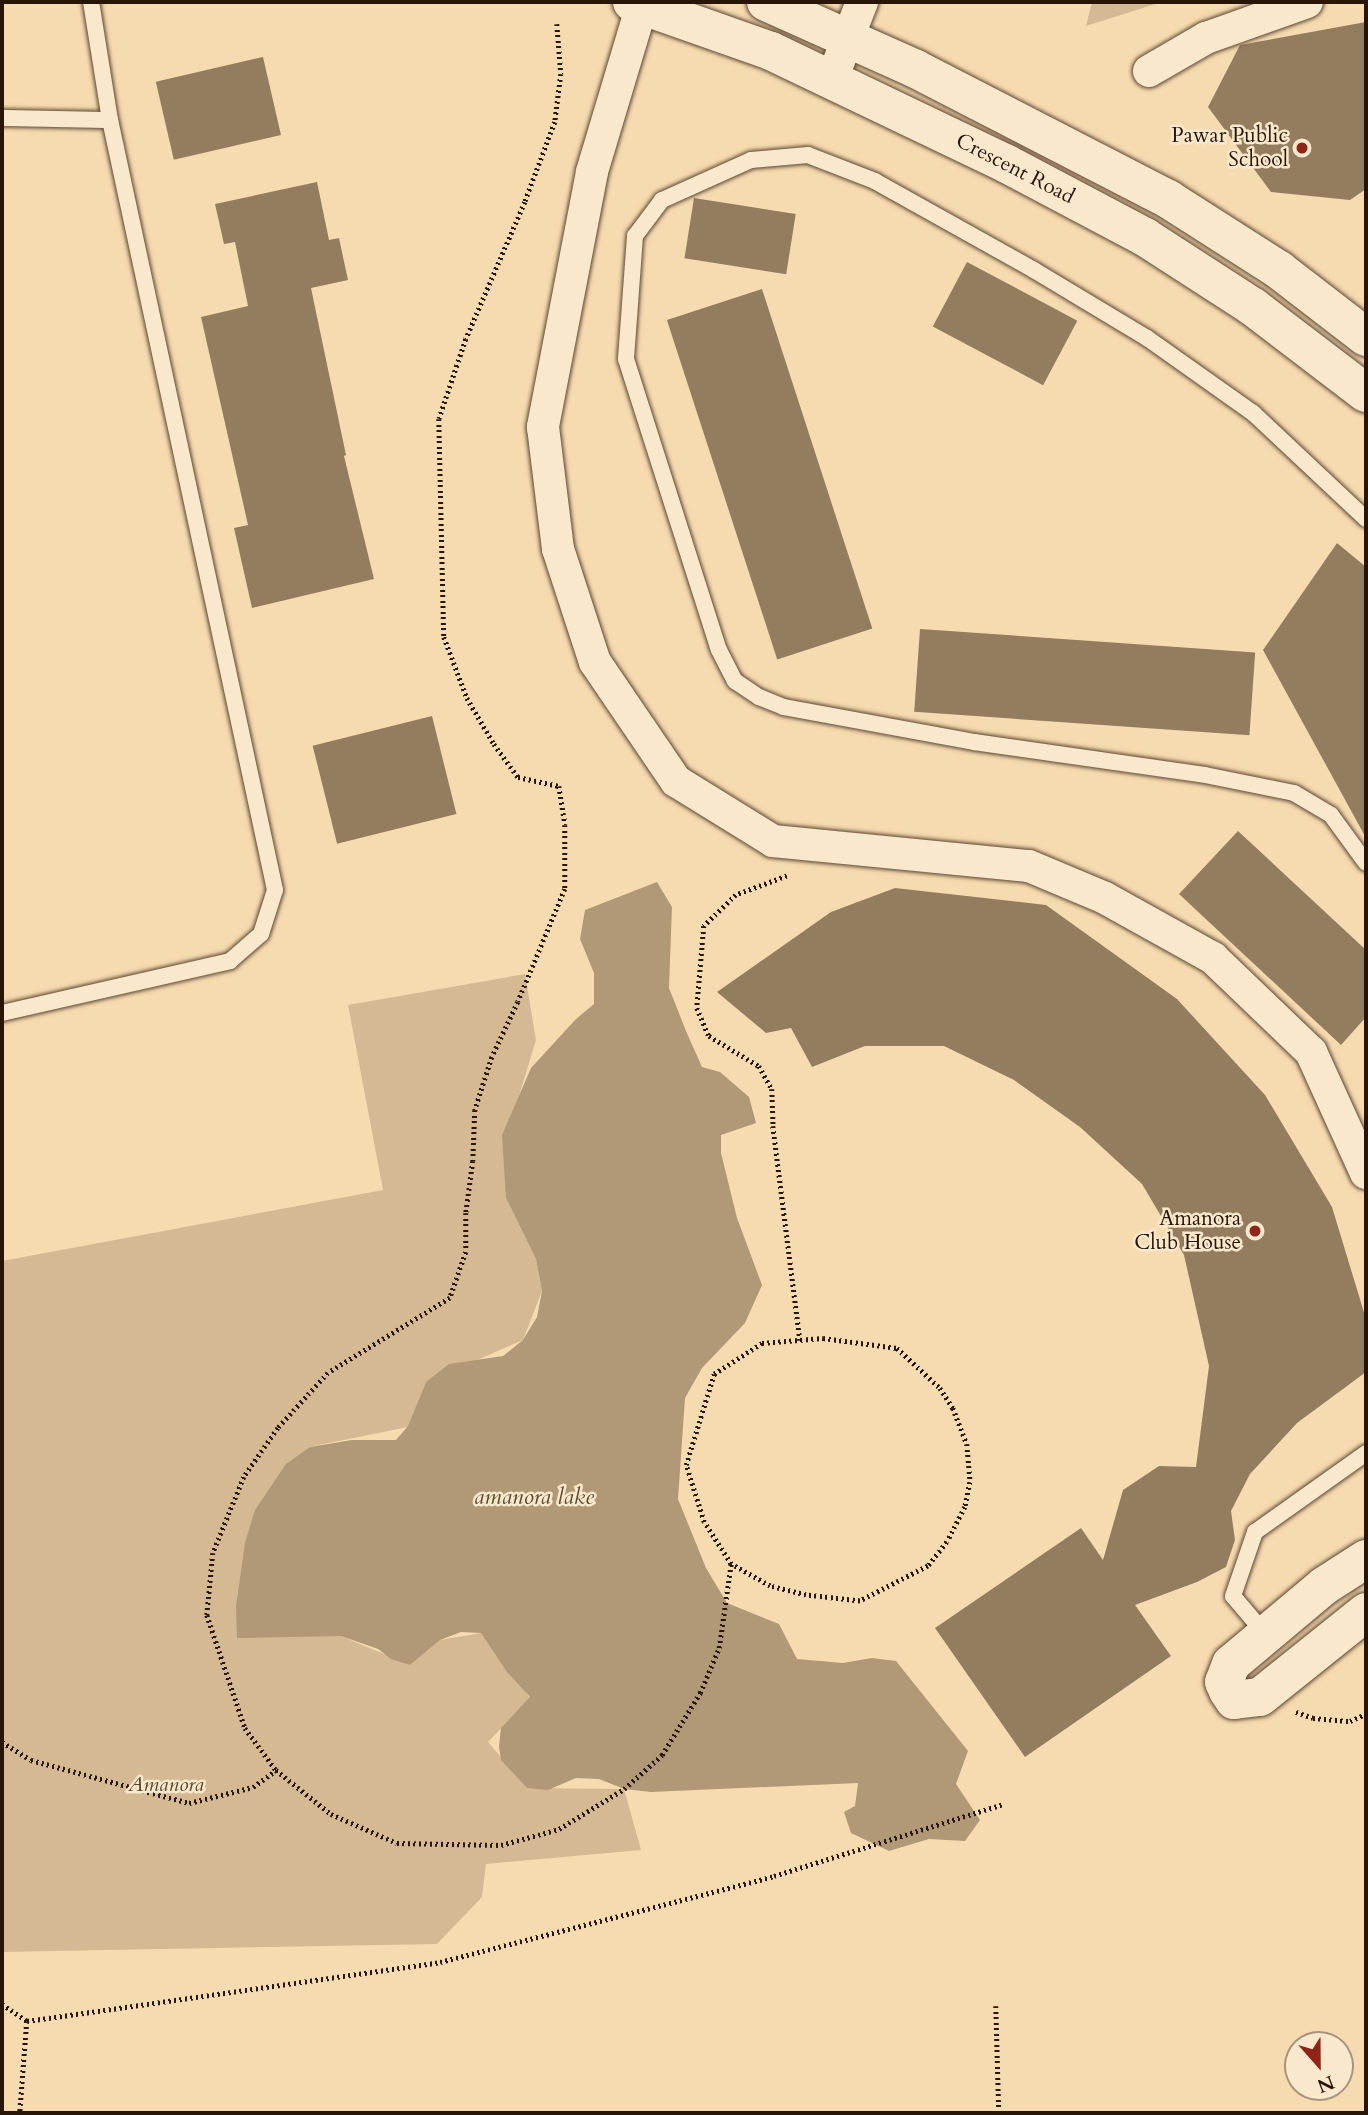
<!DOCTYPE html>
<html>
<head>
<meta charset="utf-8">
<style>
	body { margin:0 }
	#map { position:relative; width:1368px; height:2115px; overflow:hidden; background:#f7dbb0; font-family:Cardo,serif }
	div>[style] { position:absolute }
	.green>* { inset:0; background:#d4b993 }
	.water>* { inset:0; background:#b19877 }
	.building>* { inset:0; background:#947c5f; transform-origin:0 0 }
	.path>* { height:4.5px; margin-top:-2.25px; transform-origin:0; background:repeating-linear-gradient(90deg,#291508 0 2px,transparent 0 5.5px) }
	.roads { filter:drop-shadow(0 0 2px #5c4632) drop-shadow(0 0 2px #5c4632) }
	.lane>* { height:16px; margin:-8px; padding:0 8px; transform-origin:8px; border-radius:8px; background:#fae8cc }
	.street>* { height:32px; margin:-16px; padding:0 16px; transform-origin:16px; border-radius:16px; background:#fae8cc }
	.secondary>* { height:38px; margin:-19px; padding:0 19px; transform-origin:19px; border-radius:19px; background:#fae8cc }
	.dots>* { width:19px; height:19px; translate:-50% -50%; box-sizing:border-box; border:4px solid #fae8cc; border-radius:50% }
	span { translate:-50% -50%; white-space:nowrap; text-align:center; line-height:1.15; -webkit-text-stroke:5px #fae8cc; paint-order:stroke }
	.poi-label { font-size:21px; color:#291508 }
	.right { translate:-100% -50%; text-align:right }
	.street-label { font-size:21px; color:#291508 }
	.park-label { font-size:21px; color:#5c4632; font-style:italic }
	.water-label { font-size:23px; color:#5f4934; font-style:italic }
	.frame { position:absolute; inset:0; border:4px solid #291508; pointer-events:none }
	.north { position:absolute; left:1284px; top:2031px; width:70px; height:70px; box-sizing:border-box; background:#fae8cc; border:2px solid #a6947e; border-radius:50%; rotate:159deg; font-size:19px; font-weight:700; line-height:28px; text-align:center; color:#291508 }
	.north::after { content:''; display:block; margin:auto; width:24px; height:32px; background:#8f2418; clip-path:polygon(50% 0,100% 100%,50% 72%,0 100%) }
</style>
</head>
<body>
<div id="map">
	<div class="green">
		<div style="clip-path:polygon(1092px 2px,1162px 2px,1086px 26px)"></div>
		<div style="clip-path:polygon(525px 974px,536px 1040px,515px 1109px,506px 1198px,536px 1259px,542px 1291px,523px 1340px,426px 1382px,408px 1427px,309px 1447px,341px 1636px,410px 1665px,440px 1640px,481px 1633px,530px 1698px,488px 1742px,527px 1788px,624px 1789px,641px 1850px,486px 1864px,482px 1897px,437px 1944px,2px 1952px,2px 1261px,383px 1190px,348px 1005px)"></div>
	</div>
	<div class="water">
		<div style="clip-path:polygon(657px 882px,672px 907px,669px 988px,686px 1031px,702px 1067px,720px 1072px,749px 1097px,756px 1123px,721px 1135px,721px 1153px,737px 1218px,762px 1285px,745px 1323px,702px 1368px,685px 1398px,678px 1499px,706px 1568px,727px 1603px,779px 1624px,797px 1659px,843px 1663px,872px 1658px,896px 1661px,968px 1751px,956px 1784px,980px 1820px,965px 1841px,929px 1839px,889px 1851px,851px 1833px,844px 1812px,855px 1806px,858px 1783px,651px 1792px,624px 1789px,599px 1779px,576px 1778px,548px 1790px,527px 1788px,501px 1760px,499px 1747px,501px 1728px,530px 1697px,507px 1672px,481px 1633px,461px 1632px,440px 1640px,410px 1665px,391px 1659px,378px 1649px,341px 1636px,237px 1638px,236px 1606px,245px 1543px,255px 1510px,286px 1464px,310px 1447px,352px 1440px,396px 1440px,408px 1426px,426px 1382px,449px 1364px,503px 1356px,523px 1340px,537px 1317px,542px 1291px,536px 1259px,506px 1198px,502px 1135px,531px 1068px,576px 1019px,594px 1004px,594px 973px,580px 939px,585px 910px)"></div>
	</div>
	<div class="building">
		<div style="clip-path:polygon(1366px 22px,1366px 189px,1350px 200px,1271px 192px,1208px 107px,1240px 45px)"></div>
		<div style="left:263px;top:57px;width:80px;height:110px;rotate:77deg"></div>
		<div style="clip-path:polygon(317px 182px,329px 240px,339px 238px,348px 280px,311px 288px,346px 455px,344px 456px,374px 579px,252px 608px,234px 528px,248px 525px,201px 317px,248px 306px,235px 242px,224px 244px,215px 204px)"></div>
		<div style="left:694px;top:198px;width:103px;height:61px;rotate:9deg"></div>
		<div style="left:967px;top:262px;width:125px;height:73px;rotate:28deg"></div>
		<div style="left:762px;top:289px;width:357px;height:100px;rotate:72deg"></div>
		<div style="clip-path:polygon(1337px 543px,1366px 567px,1366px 838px,1263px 650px)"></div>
		<div style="left:920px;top:629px;width:336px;height:83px;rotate:4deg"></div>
		<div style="left:432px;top:716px;width:101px;height:123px;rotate:76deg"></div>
		<div style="clip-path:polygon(1238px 831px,1366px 950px,1366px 1017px,1341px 1045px,1179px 894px)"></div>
		<div style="clip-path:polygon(895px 888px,1046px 905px,1177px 999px,1265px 1095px,1332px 1207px,1366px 1319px,1366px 1372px,1297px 1423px,1250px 1474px,1231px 1511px,1235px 1540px,1226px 1567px,1197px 1582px,1135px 1605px,1171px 1656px,1025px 1757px,935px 1628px,1081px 1528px,1103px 1560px,1123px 1490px,1159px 1466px,1196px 1467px,1209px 1366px,1184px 1255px,1142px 1184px,1080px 1127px,1014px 1080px,944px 1046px,865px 1046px,812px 1067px,791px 1028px,766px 1033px,717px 992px,831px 912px)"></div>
	</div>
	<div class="path">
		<div style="left:557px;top:24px;width:50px;rotate:85.4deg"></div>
		<div style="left:561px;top:74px;width:48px;rotate:97.1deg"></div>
		<div style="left:555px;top:122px;width:85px;rotate:110.6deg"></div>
		<div style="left:525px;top:202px;width:149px;rotate:113.3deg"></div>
		<div style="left:466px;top:339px;width:84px;rotate:108.6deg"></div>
		<div style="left:439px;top:419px;width:218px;rotate:88.7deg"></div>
		<div style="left:444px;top:637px;width:65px;rotate:69.3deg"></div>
		<div style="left:467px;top:698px;width:53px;rotate:59.6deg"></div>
		<div style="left:494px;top:744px;width:41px;rotate:54deg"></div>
		<div style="left:518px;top:777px;width:42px;rotate:12.4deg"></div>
		<div style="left:559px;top:786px;width:39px;rotate:81deg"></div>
		<div style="left:565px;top:825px;width:64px;rotate:90deg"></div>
		<div style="left:565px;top:889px;width:122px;rotate:112.6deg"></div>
		<div style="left:518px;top:1002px;width:61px;rotate:115.3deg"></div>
		<div style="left:492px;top:1057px;width:56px;rotate:107.8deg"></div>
		<div style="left:475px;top:1110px;width:51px;rotate:92.2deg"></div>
		<div style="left:473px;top:1161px;width:52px;rotate:97.7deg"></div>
		<div style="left:466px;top:1213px;width:39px;rotate:90deg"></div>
		<div style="left:466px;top:1252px;width:49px;rotate:109.2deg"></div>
		<div style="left:450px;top:1298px;width:143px;rotate:148.4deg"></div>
		<div style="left:328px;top:1373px;width:74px;rotate:132.3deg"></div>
		<div style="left:278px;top:1428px;width:60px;rotate:124.8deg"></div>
		<div style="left:244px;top:1477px;width:82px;rotate:112.2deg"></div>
		<div style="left:213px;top:1553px;width:62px;rotate:95.5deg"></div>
		<div style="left:207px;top:1615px;width:119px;rotate:71.4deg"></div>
		<div style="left:245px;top:1728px;width:52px;rotate:53.6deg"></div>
		<div style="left:276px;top:1770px;width:70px;rotate:38.7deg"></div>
		<div style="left:331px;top:1814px;width:72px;rotate:23.7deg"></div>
		<div style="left:397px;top:1843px;width:104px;rotate:1.1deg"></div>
		<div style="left:501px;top:1845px;width:60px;rotate:-15.4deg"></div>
		<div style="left:559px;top:1829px;width:76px;rotate:-31.6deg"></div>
		<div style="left:624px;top:1789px;width:51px;rotate:-41.8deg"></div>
		<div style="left:662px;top:1755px;width:73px;rotate:-58.5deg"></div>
		<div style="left:700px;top:1693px;width:49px;rotate:-67.1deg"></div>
		<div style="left:719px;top:1648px;width:85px;rotate:-81.9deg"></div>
		<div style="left:787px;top:876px;width:54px;rotate:159.6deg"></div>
		<div style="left:736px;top:895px;width:45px;rotate:135.9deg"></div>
		<div style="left:704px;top:926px;width:82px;rotate:94.9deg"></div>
		<div style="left:697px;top:1008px;width:30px;rotate:67deg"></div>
		<div style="left:709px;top:1036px;width:58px;rotate:31deg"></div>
		<div style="left:759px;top:1066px;width:26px;rotate:61deg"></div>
		<div style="left:772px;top:1089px;width:37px;rotate:88deg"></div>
		<div style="left:773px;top:1126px;width:216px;rotate:82.8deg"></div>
		<div style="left:823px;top:1338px;width:75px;rotate:7.7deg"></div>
		<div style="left:897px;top:1348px;width:59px;rotate:42.9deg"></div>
		<div style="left:940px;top:1388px;width:24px;rotate:57deg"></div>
		<div style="left:953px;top:1408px;width:39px;rotate:69deg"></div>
		<div style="left:967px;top:1444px;width:38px;rotate:85deg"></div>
		<div style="left:970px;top:1482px;width:25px;rotate:101deg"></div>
		<div style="left:965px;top:1507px;width:39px;rotate:117deg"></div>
		<div style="left:947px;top:1542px;width:31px;rotate:128deg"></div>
		<div style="left:928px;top:1566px;width:76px;rotate:152.8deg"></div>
		<div style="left:860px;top:1601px;width:54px;rotate:-173.7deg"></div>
		<div style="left:806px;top:1595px;width:37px;rotate:-166deg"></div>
		<div style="left:770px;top:1586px;width:45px;rotate:-150.6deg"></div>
		<div style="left:731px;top:1564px;width:50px;rotate:-122.7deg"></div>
		<div style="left:704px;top:1522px;width:60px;rotate:-107.5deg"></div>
		<div style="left:686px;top:1465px;width:95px;rotate:-72.9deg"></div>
		<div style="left:714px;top:1374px;width:57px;rotate:-32.9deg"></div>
		<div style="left:762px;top:1343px;width:61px;rotate:-4.7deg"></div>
		<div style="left:1296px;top:1712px;width:18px;rotate:19deg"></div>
		<div style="left:1313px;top:1718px;width:37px;rotate:5deg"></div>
		<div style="left:1350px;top:1721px;width:17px;rotate:-24deg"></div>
		<div style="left:2px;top:1742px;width:34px;rotate:32deg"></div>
		<div style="left:31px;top:1760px;width:164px;rotate:15.2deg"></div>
		<div style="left:189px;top:1803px;width:66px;rotate:-14deg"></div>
		<div style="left:253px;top:1787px;width:29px;rotate:-36deg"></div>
		<div style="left:2px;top:2004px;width:30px;rotate:34deg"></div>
		<div style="left:27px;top:2021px;width:92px;rotate:94.4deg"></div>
		<div style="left:996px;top:2006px;width:107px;rotate:88.4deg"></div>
		<div style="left:27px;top:2021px;width:417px;rotate:-8.1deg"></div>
		<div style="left:440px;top:1962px;width:345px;rotate:-14.4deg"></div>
		<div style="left:774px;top:1876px;width:241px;rotate:-17.4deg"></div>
	</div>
	<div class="roads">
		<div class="lane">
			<div style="left:2px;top:118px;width:108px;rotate:1.1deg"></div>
			<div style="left:1366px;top:519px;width:155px;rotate:-136.8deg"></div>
			<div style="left:1253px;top:413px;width:130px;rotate:-144.7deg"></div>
			<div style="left:1147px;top:338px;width:132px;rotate:-149deg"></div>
			<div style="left:1034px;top:270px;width:182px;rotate:-150.8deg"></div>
			<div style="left:875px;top:181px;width:72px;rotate:-158.8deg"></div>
			<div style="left:808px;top:155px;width:57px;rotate:175deg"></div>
			<div style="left:751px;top:160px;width:98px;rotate:155.8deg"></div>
			<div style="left:662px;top:200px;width:45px;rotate:126.9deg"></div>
			<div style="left:635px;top:236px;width:123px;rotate:94.2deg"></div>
			<div style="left:626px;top:359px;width:305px;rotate:72.3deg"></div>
			<div style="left:719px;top:650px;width:35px;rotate:63deg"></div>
			<div style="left:735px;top:681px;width:29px;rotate:34deg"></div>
			<div style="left:759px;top:697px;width:27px;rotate:22deg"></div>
			<div style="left:784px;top:707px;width:193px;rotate:10.4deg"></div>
			<div style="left:974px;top:742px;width:233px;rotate:8.1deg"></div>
			<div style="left:1205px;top:775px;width:91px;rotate:11.4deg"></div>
			<div style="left:1294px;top:793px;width:43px;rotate:30.7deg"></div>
			<div style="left:1331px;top:815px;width:59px;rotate:53.9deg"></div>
			<div style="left:2px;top:1013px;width:234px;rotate:-12.8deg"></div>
			<div style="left:230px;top:961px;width:41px;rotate:-41.1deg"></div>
			<div style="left:261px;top:934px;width:46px;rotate:-72.3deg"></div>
			<div style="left:275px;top:890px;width:787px;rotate:-102.09deg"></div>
			<div style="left:110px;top:120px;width:120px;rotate:-99.1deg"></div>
			<div style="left:1266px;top:1635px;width:51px;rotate:-130.2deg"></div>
			<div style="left:1233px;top:1596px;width:68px;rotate:-71deg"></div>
			<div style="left:1255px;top:1532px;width:136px;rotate:-35.4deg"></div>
		</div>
		<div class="street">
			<div style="left:642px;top:5px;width:174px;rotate:106.7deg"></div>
			<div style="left:592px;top:172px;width:260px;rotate:100.9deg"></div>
			<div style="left:543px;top:427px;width:123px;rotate:83deg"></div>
			<div style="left:558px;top:549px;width:119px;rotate:71.9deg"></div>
			<div style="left:595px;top:662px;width:144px;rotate:55.8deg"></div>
			<div style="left:676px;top:781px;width:114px;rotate:31.7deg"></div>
			<div style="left:773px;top:841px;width:257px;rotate:5.6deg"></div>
			<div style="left:1029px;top:866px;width:82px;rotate:22.8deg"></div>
			<div style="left:1105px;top:898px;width:124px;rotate:29.1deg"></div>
			<div style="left:1213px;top:958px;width:136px;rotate:43.8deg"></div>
			<div style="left:1311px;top:1052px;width:133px;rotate:65.6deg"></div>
			<div style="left:1149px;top:71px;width:66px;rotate:-30.1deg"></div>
			<div style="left:1206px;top:38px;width:107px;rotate:-19.6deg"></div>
			<div style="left:832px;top:79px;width:83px;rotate:-68.7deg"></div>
		</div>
		<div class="secondary">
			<div style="left:632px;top:2px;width:147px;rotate:19.4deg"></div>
			<div style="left:771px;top:51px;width:262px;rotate:25.6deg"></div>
			<div style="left:1007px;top:164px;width:156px;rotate:27.9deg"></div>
			<div style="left:1145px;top:237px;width:129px;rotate:32.9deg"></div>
			<div style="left:1253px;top:307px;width:142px;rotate:37.3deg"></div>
			<div style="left:766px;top:2px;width:164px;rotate:24.1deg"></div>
			<div style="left:916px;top:69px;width:284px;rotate:27.3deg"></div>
			<div style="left:1168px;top:199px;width:132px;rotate:32.6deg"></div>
			<div style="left:1279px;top:270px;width:110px;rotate:37.6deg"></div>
			<div style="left:1366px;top:1559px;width:50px;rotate:147.3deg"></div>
			<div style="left:1324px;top:1586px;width:121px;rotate:140deg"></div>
			<div style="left:1231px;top:1664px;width:19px;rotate:111deg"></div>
			<div style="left:1224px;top:1682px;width:10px;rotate:66deg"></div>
			<div style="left:1228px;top:1691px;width:11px;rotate:56deg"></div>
			<div style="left:1234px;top:1700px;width:26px;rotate:-7deg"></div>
			<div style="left:1260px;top:1697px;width:136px;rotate:-38.7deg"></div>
		</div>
	</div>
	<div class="dots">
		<div style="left:1302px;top:148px;background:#8f2418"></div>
		<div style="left:1255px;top:1231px;background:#8f2418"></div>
	</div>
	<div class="poi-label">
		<span class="right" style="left:1288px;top:148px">Pawar Public<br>School</span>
		<span class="right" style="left:1241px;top:1231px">Amanora<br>Club House</span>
	</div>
	<div class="street-label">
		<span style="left:1015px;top:169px;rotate:27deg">Crescent Road</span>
	</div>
	<div class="park-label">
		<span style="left:166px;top:1785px">Amanora</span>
	</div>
	<div class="water-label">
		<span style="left:534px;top:1497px">amanora lake</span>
	</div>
	<div class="frame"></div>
	<div class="north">N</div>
</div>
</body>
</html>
